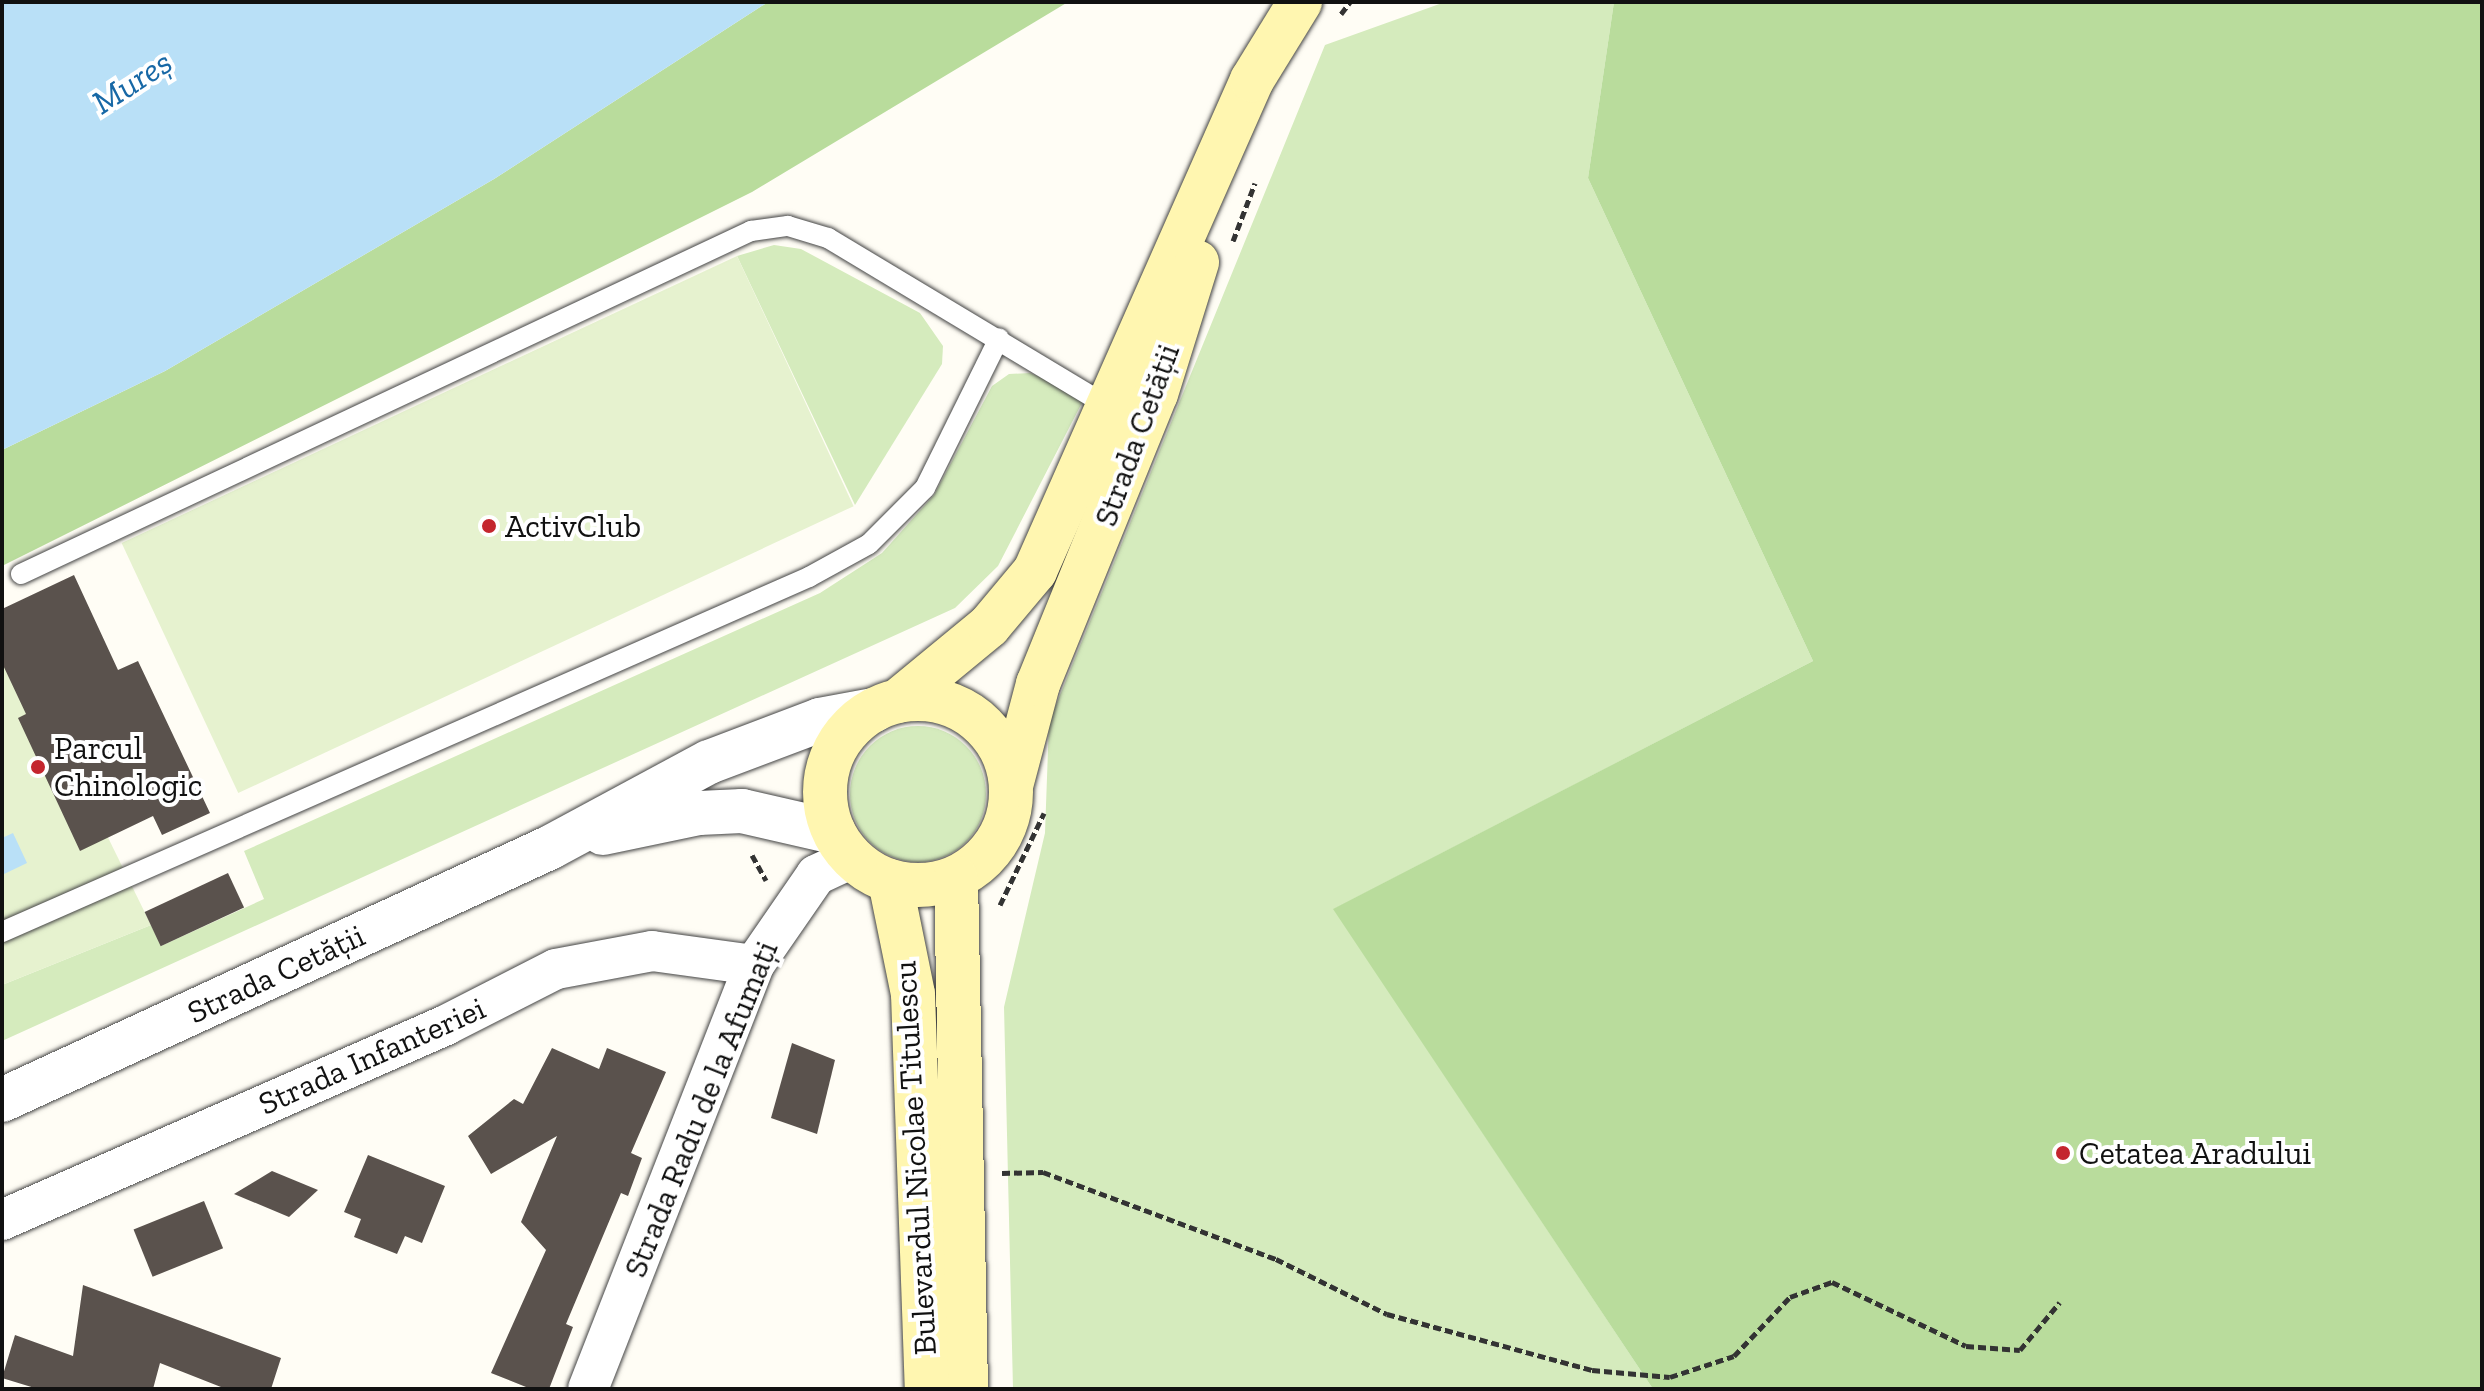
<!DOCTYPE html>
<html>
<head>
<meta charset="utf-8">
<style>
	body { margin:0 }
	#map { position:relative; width:2484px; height:1391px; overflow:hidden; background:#fffdf5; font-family:"Zilla Slab",serif }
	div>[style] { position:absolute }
	.green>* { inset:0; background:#d5ebbd }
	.round { border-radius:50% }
	.forest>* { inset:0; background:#b9dc9c }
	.pitch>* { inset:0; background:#e6f2cf; transform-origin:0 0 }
	.water>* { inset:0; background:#b9e0f7 }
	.building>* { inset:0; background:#5a524d; transform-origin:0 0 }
	.path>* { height:5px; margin-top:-2.5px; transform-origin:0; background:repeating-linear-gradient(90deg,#333 0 8px,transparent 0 12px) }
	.roads { filter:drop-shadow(0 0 2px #444) drop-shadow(0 0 2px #444) }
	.service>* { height:20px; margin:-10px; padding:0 10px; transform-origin:10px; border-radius:10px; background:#fff }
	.minor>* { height:40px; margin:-20px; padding:0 20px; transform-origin:20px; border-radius:20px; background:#fff }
	.tertiary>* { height:44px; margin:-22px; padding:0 22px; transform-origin:22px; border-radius:22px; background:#fff }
	.secondary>* { height:44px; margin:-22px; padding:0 22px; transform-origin:22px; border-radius:22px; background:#fff6b0 }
	.secondary>.ring { margin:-22px; padding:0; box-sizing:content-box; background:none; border:44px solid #fff6b0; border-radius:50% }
	.dots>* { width:22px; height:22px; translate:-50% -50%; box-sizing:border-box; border:4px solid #fff; border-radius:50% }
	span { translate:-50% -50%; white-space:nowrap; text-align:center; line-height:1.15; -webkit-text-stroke:8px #fff; paint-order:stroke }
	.street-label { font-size:32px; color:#111 }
	.poi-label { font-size:32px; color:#111 }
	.left { translate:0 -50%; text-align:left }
	.water-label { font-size:34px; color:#1768a6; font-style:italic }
	.frame { position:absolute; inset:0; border:4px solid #111; pointer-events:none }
</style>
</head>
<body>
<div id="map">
	<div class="green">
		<div style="clip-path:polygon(1445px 2px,1614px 2px,1588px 178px,1813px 661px,1334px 909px,1653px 1389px,1013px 1389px,1004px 1007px,1045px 833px,1049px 722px,1325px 45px)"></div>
		<div style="clip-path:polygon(774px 245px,801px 249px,920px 313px,943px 346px,942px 364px,855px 505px,737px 256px)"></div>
		<div style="clip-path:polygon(1030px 373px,1086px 395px,998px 566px,955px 608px,2px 1041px,2px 985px,151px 925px,161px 946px,264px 899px,244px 851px,820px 593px,882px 553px,934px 495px,992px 386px,1009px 374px)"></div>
		<div class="round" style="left:850px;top:726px;width:136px;height:136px"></div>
	</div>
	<div class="forest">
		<div style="clip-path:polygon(768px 2px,1068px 2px,752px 192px,2px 566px,2px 450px,165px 371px,494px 179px)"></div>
		<div style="clip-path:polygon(1614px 2px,2482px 2px,2482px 1389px,1653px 1389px,1333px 909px,1813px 661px,1588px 178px)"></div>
	</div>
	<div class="pitch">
		<div style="left:737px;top:256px;width:276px;height:679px;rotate:65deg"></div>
		<div style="clip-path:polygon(2px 622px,151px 925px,2px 985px)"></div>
	</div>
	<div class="water">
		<div style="clip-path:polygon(2px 2px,768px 2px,494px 179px,165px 371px,2px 450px)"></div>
		<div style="clip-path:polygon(13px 833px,27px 863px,2px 875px,2px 838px)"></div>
	</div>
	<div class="building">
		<div style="clip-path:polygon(74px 575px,118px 670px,138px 661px,210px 813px,162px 835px,153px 816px,80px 851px,18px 718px,26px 714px,2px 663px,2px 609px)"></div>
		<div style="left:228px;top:873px;width:38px;height:92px;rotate:65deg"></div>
		<div style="clip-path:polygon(792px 1043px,835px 1060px,817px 1134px,771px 1118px)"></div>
		<div style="clip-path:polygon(552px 1048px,599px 1069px,607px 1048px,666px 1072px,631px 1153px,642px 1158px,628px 1196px,621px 1193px,566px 1324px,573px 1327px,549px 1389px,531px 1389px,491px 1373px,546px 1250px,521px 1222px,557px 1136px,491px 1174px,468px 1136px,514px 1099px,523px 1104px)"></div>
		<div style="clip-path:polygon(368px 1155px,445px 1186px,422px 1243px,405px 1236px,397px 1254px,354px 1237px,361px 1219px,344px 1212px)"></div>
		<div style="clip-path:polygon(272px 1171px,318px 1190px,289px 1217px,234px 1194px)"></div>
		<div style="left:204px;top:1201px;width:51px;height:76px;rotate:68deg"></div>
		<div style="clip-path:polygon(83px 1285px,281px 1358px,271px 1389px,226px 1389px,160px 1363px,153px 1389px,38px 1389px,2px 1378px,15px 1335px,73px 1356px)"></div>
	</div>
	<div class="path">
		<div style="left:1341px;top:14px;width:15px;rotate:-53deg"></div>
		<div style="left:1233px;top:241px;width:62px;rotate:-69.2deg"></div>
		<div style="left:752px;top:855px;width:29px;rotate:61deg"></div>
		<div style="left:1000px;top:905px;width:102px;rotate:-64.4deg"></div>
		<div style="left:1002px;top:1173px;width:41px;rotate:-1.4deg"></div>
		<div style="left:1043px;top:1172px;width:249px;rotate:20.5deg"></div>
		<div style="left:1276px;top:1259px;width:124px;rotate:26.4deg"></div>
		<div style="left:1387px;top:1314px;width:213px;rotate:15.3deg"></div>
		<div style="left:1592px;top:1370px;width:78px;rotate:5.1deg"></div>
		<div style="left:1670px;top:1377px;width:67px;rotate:-18.2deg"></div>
		<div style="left:1734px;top:1356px;width:81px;rotate:-46.5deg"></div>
		<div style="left:1790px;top:1297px;width:45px;rotate:-19.7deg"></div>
		<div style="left:1832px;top:1282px;width:148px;rotate:25.5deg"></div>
		<div style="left:1966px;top:1346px;width:54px;rotate:4.2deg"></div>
		<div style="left:2020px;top:1350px;width:62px;rotate:-50.2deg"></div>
	</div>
	<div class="roads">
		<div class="service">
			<div style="left:21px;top:574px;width:807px;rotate:-25.17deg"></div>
			<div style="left:751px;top:231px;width:37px;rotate:-8deg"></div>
			<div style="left:788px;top:226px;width:42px;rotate:16.7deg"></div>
			<div style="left:828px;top:238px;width:330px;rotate:31deg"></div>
			<div style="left:2px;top:932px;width:882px;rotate:-23.74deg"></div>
			<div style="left:809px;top:577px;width:68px;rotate:-28.8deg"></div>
			<div style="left:869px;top:544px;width:79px;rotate:-45deg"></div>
			<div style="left:925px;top:488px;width:167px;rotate:-63.7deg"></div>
		</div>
		<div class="minor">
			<div style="left:2px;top:1220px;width:485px;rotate:-23.7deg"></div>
			<div style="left:446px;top:1025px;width:123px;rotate:-27deg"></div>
			<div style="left:556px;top:969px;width:98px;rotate:-10.6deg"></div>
			<div style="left:652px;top:951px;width:103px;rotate:7.8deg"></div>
			<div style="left:588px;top:1389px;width:455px;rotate:-68.6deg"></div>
			<div style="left:754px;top:965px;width:109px;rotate:-55.4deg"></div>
			<div style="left:816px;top:875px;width:40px;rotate:-25deg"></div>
		</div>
		<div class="tertiary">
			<div style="left:603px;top:833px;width:98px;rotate:-11.8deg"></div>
			<div style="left:699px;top:813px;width:43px;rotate:-2.7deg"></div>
			<div style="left:742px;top:811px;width:94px;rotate:12.9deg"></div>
			<div style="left:2px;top:1100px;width:604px;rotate:-24.74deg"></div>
			<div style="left:551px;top:847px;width:179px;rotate:-28.3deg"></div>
			<div style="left:709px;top:762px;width:119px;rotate:-20.7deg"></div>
			<div style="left:820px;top:720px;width:55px;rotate:-10.5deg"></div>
		</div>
		<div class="secondary">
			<div class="ring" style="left:825px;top:699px;width:142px;height:142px"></div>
			<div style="left:898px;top:701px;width:118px;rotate:-39.5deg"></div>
			<div style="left:989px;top:626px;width:72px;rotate:-50.1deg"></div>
			<div style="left:1035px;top:571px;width:537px;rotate:-66.16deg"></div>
			<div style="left:1252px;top:80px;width:92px;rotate:-58.4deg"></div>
			<div style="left:1011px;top:786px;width:106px;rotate:-75.2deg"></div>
			<div style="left:1038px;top:684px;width:313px;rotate:-67.9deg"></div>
			<div style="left:1156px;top:394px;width:138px;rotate:-72.7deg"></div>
			<div style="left:956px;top:878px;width:511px;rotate:88.88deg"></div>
			<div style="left:890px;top:881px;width:115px;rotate:78.5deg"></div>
			<div style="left:913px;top:994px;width:395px;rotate:88deg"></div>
		</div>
	</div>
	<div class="dots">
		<div style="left:489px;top:526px;background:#c4262e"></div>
		<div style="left:38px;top:767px;background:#c4262e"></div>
		<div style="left:2063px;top:1153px;background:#c4262e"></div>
	</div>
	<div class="street-label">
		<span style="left:1137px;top:435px;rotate:-70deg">Strada Cetății</span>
		<span style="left:276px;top:974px;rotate:-25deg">Strada Cetății</span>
		<span style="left:372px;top:1056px;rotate:-24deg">Strada Infanteriei</span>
		<span style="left:701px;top:1109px;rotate:-68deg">Strada Radu de la Afumați</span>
		<span style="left:915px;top:1158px;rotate:-93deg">Bulevardul Nicolae Titulescu</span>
	</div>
	<div class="poi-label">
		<span class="left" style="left:505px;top:526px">ActivClub</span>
		<span class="left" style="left:54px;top:767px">Parcul<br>Chinologic</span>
		<span class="left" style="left:2079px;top:1153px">Cetatea Aradului</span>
	</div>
	<div class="water-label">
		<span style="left:132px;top:82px;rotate:-33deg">Mureș</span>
	</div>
	<div class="frame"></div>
</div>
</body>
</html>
